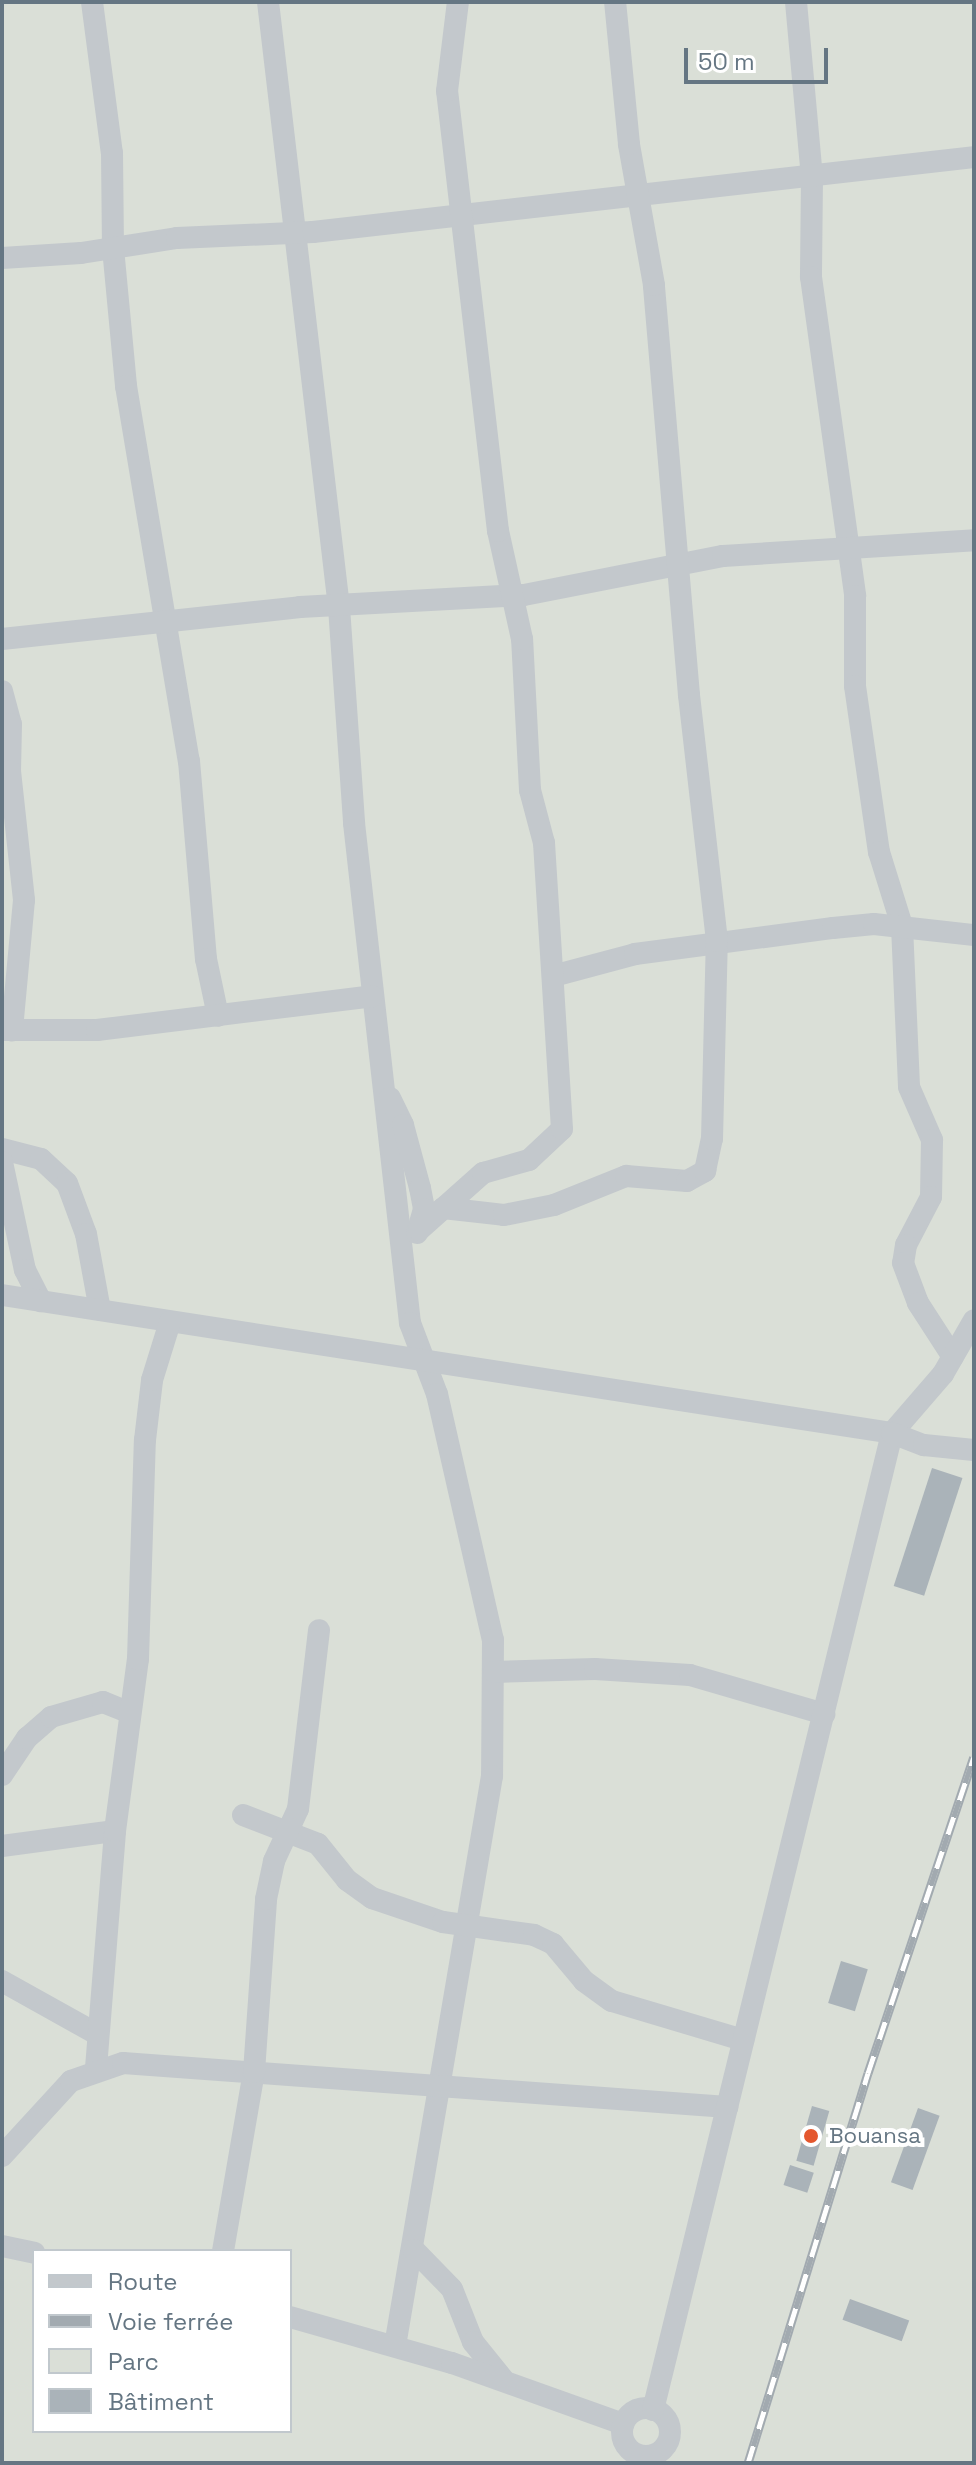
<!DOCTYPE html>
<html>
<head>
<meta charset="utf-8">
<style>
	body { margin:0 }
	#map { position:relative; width:976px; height:2465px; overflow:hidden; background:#fafaf8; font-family:"Space Grotesk",sans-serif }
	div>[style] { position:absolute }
	.green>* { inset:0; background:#dadfd7 }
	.building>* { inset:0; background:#aab3b9; transform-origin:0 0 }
	.minor>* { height:22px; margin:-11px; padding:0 11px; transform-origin:11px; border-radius:11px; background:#c3c8cc }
	.minor>.ring { margin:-11px; padding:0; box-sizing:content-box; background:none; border:22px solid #c3c8cc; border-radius:50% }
	.rail>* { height:9px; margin-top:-4.5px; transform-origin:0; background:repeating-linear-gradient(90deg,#fff 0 18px,#a2aab0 0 36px); box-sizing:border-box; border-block:2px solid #a2aab0 }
	.dots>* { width:22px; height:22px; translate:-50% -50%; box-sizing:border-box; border:4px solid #fff; border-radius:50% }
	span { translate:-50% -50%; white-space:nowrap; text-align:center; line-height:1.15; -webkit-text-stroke:8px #fff; paint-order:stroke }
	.poi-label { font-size:22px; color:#657683 }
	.left { translate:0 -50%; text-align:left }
	.frame { position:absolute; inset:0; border:4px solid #657683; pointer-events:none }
	.legend { position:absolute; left:32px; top:2249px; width:260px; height:184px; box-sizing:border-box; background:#fff; border:2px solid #c1c8cd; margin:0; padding:10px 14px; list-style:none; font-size:24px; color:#657683 }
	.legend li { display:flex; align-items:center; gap:16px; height:40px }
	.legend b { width:40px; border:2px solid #c1c8cd }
	.scale { position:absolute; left:684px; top:48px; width:144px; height:36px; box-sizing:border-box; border:4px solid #657683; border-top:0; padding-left:10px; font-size:24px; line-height:28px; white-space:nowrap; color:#657683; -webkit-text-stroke:6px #fff; paint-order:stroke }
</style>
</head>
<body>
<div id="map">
	<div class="green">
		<div style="clip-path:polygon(evenodd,2px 2px,974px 2px,974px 2463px,2px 2463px,2px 2px,34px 2251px,290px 2251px,290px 2431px,34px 2431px,34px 2251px)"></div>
	</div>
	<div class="building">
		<div style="left:932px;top:1468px;width:32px;height:124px;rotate:18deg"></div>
		<div style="left:841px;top:1961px;width:28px;height:44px;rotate:17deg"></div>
		<div style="left:812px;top:2106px;width:18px;height:57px;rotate:16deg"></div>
		<div style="left:918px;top:2108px;width:23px;height:79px;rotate:20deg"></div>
		<div style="left:790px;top:2165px;width:25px;height:21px;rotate:18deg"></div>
		<div style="left:850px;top:2299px;width:63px;height:22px;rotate:20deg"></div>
	</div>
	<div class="minor">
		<div style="left:92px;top:2px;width:152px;rotate:82.5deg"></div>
		<div style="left:112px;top:153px;width:95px;rotate:89.4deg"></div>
		<div style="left:113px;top:248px;width:139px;rotate:84.6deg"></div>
		<div style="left:126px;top:386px;width:380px;rotate:80.5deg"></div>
		<div style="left:189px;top:761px;width:199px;rotate:85.1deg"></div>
		<div style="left:206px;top:959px;width:58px;rotate:78.1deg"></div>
		<div style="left:268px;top:2px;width:609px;rotate:83.31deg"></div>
		<div style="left:339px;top:607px;width:217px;rotate:86deg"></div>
		<div style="left:354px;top:823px;width:503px;rotate:83.61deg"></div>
		<div style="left:410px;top:1323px;width:76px;rotate:69.2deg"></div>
		<div style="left:437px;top:1394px;width:252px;rotate:77.2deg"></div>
		<div style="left:493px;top:1640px;width:136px;rotate:90.4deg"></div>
		<div style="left:492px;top:1776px;width:578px;rotate:99.66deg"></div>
		<div style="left:796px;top:2px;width:176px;rotate:84.8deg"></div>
		<div style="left:812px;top:177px;width:100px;rotate:90.6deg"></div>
		<div style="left:811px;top:277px;width:322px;rotate:82.1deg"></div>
		<div style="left:855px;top:596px;width:90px;rotate:90deg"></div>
		<div style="left:855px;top:686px;width:168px;rotate:81.8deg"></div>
		<div style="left:879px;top:852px;width:77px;rotate:72.7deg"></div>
		<div style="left:902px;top:926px;width:161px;rotate:87.5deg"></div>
		<div style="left:909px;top:1087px;width:58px;rotate:66.5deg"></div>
		<div style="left:932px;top:1140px;width:57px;rotate:91deg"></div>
		<div style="left:931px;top:1197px;width:54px;rotate:117.5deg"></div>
		<div style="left:906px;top:1245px;width:18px;rotate:99deg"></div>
		<div style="left:903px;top:1263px;width:43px;rotate:69.4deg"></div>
		<div style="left:918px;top:1303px;width:64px;rotate:57.1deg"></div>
		<div style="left:2px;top:258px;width:79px;rotate:-3.6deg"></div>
		<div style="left:81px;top:253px;width:97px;rotate:-8.9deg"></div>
		<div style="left:177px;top:238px;width:136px;rotate:-2.5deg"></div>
		<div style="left:313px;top:232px;width:665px;rotate:-6.47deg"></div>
		<div style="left:2px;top:639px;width:300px;rotate:-6.1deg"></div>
		<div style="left:300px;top:607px;width:224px;rotate:-3.1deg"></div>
		<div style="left:524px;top:595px;width:203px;rotate:-11.1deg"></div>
		<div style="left:723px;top:556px;width:252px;rotate:-3.6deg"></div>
		<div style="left:2px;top:691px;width:34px;rotate:75deg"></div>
		<div style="left:11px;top:724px;width:47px;rotate:91.2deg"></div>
		<div style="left:10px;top:771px;width:130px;rotate:83.8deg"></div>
		<div style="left:24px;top:900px;width:131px;rotate:95.3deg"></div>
		<div style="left:553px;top:976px;width:85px;rotate:-15deg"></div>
		<div style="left:635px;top:954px;width:200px;rotate:-7.5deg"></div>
		<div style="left:833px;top:928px;width:41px;rotate:-5.6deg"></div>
		<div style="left:874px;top:924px;width:101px;rotate:6.3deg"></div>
		<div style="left:2px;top:1030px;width:95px"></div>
		<div style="left:97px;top:1030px;width:277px;rotate:-7deg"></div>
		<div style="left:390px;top:1098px;width:30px;rotate:64deg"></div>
		<div style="left:403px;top:1125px;width:65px;rotate:74.9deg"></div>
		<div style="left:420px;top:1188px;width:21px;rotate:79deg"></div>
		<div style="left:424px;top:1209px;width:25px;rotate:106deg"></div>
		<div style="left:2px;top:1149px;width:40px;rotate:14.4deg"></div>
		<div style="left:41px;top:1159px;width:35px;rotate:43deg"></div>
		<div style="left:67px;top:1183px;width:54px;rotate:69.6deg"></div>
		<div style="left:86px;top:1234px;width:77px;rotate:79.6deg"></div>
		<div style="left:2px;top:1162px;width:110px;rotate:78deg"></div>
		<div style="left:25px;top:1270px;width:35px;rotate:63deg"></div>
		<div style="left:443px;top:1208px;width:61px;rotate:6.5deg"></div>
		<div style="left:504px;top:1215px;width:51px;rotate:-11.3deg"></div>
		<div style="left:554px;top:1205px;width:78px;rotate:-21.9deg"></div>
		<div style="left:626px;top:1176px;width:61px;rotate:4.7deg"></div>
		<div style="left:687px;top:1181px;width:21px;rotate:-29deg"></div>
		<div style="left:705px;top:1171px;width:33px;rotate:-78deg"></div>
		<div style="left:712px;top:1139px;width:198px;rotate:-88.6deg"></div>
		<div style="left:717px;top:941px;width:248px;rotate:-96.5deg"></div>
		<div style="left:689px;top:695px;width:411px;rotate:-94.9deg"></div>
		<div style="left:654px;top:285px;width:143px;rotate:-100.1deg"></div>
		<div style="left:629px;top:144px;width:143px;rotate:-95.6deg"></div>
		<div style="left:419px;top:1230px;width:86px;rotate:-41.7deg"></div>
		<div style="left:483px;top:1173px;width:48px;rotate:-15.8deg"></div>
		<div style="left:529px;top:1160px;width:45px;rotate:-43.2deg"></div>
		<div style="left:562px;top:1129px;width:287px;rotate:-93.6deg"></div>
		<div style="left:544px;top:843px;width:55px;rotate:-104.8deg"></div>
		<div style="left:530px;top:790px;width:151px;rotate:-93deg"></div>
		<div style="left:522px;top:639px;width:111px;rotate:-102.5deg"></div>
		<div style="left:498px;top:531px;width:443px;rotate:-96.6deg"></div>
		<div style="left:447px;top:91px;width:90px;rotate:-83deg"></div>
		<div style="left:2px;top:1295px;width:901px;rotate:8.81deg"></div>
		<div style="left:892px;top:1433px;width:78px;rotate:-49.2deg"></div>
		<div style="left:943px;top:1374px;width:62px;rotate:-60.1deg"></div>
		<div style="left:494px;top:1672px;width:101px;rotate:-1.7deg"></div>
		<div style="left:595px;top:1669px;width:95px;rotate:3.6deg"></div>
		<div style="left:690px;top:1675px;width:140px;rotate:16.2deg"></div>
		<div style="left:2px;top:1775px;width:45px;rotate:-56deg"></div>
		<div style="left:27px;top:1738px;width:32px;rotate:-41deg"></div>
		<div style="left:51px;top:1717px;width:54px;rotate:-16.1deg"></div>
		<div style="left:103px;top:1702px;width:27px;rotate:22deg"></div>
		<div style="left:243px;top:1815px;width:80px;rotate:21.1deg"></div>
		<div style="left:318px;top:1844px;width:46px;rotate:51.1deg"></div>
		<div style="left:347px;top:1880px;width:31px;rotate:36deg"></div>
		<div style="left:372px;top:1898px;width:75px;rotate:18.7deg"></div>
		<div style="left:443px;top:1922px;width:92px;rotate:8.1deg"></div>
		<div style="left:534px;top:1935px;width:21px;rotate:25deg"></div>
		<div style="left:553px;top:1944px;width:48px;rotate:50deg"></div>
		<div style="left:584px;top:1981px;width:34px;rotate:36deg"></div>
		<div style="left:612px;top:2001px;width:137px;rotate:16.6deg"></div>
		<div style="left:2px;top:1846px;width:114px;rotate:-7.6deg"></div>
		<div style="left:2px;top:1981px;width:107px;rotate:29.2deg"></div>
		<div style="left:96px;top:2068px;width:238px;rotate:-85.4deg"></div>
		<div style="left:115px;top:1831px;width:174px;rotate:-82.4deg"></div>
		<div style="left:138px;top:1659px;width:219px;rotate:-88.2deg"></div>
		<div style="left:145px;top:1440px;width:60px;rotate:-83.3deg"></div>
		<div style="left:152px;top:1380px;width:61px;rotate:-72.8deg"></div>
		<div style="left:2px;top:2156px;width:102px;rotate:-47.4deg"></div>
		<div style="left:71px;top:2081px;width:55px;rotate:-19.1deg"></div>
		<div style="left:123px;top:2063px;width:606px;rotate:4.17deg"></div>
		<div style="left:2px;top:2246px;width:33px;rotate:12deg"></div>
		<div style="left:414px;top:2250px;width:54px;rotate:45.7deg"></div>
		<div style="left:452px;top:2289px;width:57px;rotate:68.4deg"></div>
		<div style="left:473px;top:2342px;width:48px;rotate:51deg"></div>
		<div style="left:223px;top:2251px;width:182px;rotate:-80.2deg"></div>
		<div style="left:254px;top:2072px;width:173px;rotate:-86deg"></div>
		<div style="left:266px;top:1899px;width:39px;rotate:-78deg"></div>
		<div style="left:274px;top:1861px;width:57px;rotate:-65.2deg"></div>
		<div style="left:298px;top:1809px;width:180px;rotate:-83.3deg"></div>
		<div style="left:290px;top:2317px;width:168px;rotate:15.9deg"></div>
		<div style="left:452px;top:2363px;width:182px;rotate:19.6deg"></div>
		<div class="ring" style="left:622px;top:2408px;width:26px;height:26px"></div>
		<div style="left:653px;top:2410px;width:1006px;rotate:-76.25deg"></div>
		<div style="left:892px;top:1433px;width:34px;rotate:21deg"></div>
		<div style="left:924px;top:1445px;width:50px;rotate:5.7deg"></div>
	</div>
	<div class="rail">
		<div style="left:748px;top:2463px;width:408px;rotate:-72.9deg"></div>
		<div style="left:868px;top:2073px;width:333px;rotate:-71.5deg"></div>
	</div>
	<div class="dots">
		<div style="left:811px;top:2136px;background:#e4572e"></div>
	</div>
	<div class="poi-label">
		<span class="left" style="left:829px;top:2136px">Bouansa</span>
	</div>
	<div class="frame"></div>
	<ul class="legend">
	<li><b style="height:10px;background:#c3c8cc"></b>Route</li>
	<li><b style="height:10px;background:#a2aab0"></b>Voie ferrée</li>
	<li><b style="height:22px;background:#dadfd7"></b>Parc</li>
	<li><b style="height:22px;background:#aab3b9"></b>Bâtiment</li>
	</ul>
	<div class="scale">50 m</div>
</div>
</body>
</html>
